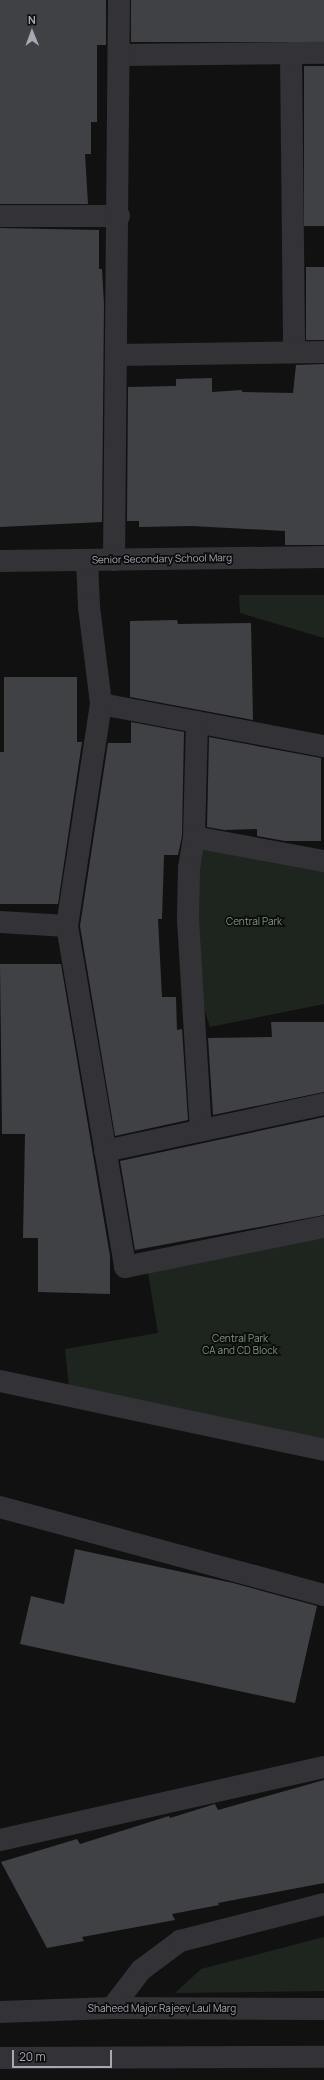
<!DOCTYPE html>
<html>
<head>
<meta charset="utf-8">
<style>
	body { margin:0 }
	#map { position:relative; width:324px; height:2080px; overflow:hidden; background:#111112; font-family:Manrope,sans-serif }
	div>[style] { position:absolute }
	.green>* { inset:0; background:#1e251e }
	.building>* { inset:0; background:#404145; transform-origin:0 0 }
	.minor>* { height:22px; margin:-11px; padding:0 11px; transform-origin:11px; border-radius:11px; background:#333337 }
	span { translate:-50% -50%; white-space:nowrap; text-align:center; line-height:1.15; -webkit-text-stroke:3.5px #0c0c0d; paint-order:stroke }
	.street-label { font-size:10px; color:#a4a9b2 }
	.park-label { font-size:10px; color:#7d9b7d }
	.north { position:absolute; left:12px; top:12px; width:40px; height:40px; -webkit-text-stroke:3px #0c0c0d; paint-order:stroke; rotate:359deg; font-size:11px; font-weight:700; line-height:16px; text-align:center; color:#a4a9b2 }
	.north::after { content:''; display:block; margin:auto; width:14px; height:18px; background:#a4a9b2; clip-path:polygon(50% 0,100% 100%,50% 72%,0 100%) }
	.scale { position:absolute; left:12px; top:2050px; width:100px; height:18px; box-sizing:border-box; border:2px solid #a4a9b2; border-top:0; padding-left:5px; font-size:12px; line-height:14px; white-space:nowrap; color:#a4a9b2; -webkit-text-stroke:3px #0c0c0d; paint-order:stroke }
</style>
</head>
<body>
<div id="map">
	<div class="green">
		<div style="clip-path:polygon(239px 595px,324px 595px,324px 638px,240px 613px)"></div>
		<div style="clip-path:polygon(199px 843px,324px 862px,324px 1004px,210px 1027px,193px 975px)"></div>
		<div style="clip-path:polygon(324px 1225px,324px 1450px,69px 1388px,65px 1349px,158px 1333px,147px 1267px)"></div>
		<div style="clip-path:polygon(324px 1937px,324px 1991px,175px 1993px,201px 1969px)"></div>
	</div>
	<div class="building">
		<div style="clip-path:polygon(0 0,106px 0,106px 45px,97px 45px,97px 122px,91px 122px,91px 154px,85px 154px,88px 204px,0 204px)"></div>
		<div style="left:131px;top:0;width:193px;height:42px"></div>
		<div style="left:304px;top:66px;width:20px;height:160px"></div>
		<div style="clip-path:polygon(0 228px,99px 230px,99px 269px,102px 269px,104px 304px,102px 522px,0 527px)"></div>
		<div style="left:306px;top:267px;width:18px;height:73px"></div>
		<div style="clip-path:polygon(324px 364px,324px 545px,285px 545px,285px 531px,192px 526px,139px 527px,139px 521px,127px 521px,128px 387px,176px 386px,176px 379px,212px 378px,212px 392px,242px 390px,242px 392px,293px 393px,296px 365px)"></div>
		<div style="clip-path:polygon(177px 620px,178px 624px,251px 623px,253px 720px,130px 697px,130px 621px)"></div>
		<div style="clip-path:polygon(4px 677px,77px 677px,77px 742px,82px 742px,58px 904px,0 904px,0 752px,4px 752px)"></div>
		<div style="clip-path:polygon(131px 722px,184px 732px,182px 836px,178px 855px,164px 855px,162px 919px,158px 919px,162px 997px,176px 997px,177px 1030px,182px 1029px,188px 1120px,115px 1136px,80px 926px,108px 743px,131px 743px)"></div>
		<div style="clip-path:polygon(209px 737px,321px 758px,321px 841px,285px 841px,257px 836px,257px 829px,224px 830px,207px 827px)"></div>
		<div style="clip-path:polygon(0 964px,61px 964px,110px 1256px,110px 1294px,38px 1292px,38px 1238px,23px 1238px,25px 1134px,2px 1134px)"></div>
		<div style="clip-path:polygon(271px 1022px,324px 1022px,324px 1092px,213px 1115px,208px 1038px,272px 1037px)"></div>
		<div style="clip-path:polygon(324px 1117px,324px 1215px,135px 1250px,120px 1161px)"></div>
		<div style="clip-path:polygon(75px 1549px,233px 1583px,317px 1606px,295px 1703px,20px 1644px,31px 1596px,64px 1604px)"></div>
		<div style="clip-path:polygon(324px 1780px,324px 1883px,218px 1903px,219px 1905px,172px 1914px,175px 1920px,82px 1937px,84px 1941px,47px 1948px,1px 1862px,77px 1839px,80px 1844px,169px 1816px,170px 1818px,215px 1804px,218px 1810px)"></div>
	</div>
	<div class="minor">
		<div style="left:291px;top:53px;width:299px;rotate:89.4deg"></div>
		<div style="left:119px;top:55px;width:205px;rotate:-0.6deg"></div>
		<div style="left:0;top:216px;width:119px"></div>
		<div style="left:117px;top:355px;width:207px;rotate:-0.8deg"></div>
		<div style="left:87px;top:560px;width:47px;rotate:87.6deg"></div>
		<div style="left:89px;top:607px;width:98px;rotate:82.9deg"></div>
		<div style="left:101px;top:704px;width:227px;rotate:10.7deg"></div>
		<div style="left:114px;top:560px;width:560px;rotate:-89.49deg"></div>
		<div style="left:0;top:561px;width:324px;rotate:-0.7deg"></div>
		<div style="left:197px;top:722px;width:115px;rotate:91.5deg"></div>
		<div style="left:194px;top:837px;width:30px;rotate:99deg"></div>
		<div style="left:189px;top:867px;width:53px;rotate:91.1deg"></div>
		<div style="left:188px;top:920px;width:211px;rotate:86.5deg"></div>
		<div style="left:194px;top:837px;width:132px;rotate:10.5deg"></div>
		<div style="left:0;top:922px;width:67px;rotate:3.4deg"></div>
		<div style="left:67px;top:926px;width:225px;rotate:-81.3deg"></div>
		<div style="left:67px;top:926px;width:346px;rotate:80.3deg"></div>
		<div style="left:125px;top:1267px;width:203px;rotate:-11.4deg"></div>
		<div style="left:105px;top:1151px;width:224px;rotate:-12.1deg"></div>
		<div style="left:0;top:1381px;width:331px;rotate:12deg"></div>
		<div style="left:0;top:1507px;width:336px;rotate:15.2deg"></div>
		<div style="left:0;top:1840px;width:332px;rotate:-12.7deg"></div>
		<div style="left:112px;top:2008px;width:48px;rotate:-52.7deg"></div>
		<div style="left:141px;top:1970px;width:49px;rotate:-36.6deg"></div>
		<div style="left:180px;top:1941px;width:149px;rotate:-14.4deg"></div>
		<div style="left:0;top:2012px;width:112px;rotate:-2deg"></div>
		<div style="left:112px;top:2008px;width:212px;rotate:0.3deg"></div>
		<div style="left:0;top:2058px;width:324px;rotate:-0.2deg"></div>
	</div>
	<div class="street-label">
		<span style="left:162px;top:559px;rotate:-1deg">Senior Secondary School Marg</span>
		<span style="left:162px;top:2009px">Shaheed Major Rajeev Laul Marg</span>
	</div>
	<div class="park-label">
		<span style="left:254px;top:922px">Central Park</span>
		<span style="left:240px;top:1344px">Central Park<br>CA and CD Block</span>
	</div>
	<div class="north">N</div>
	<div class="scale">20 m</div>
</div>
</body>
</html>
